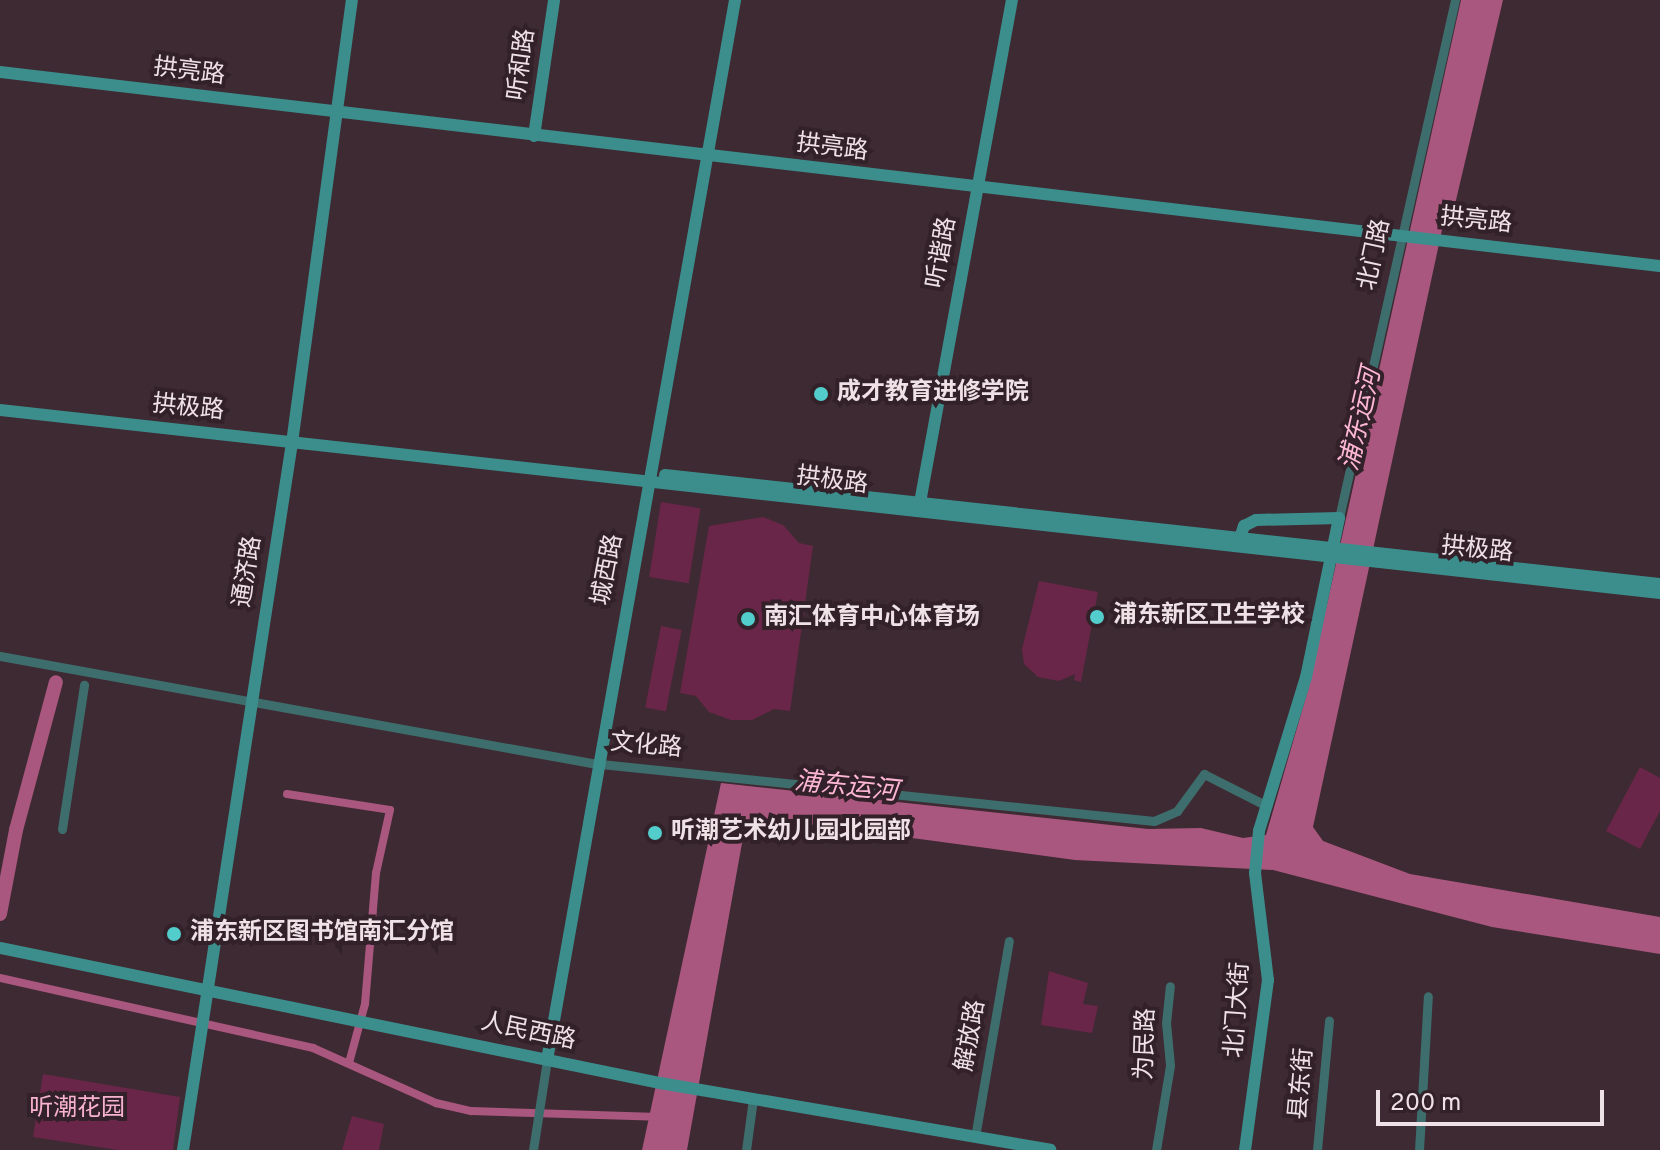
<!DOCTYPE html>
<html>
<head>
<meta charset="utf-8">
<style>
	body { margin:0 }
	#map { position:relative; width:1660px; height:1150px; overflow:hidden; background:#3e2a32; font-family:Overpass,"Noto Sans SC",sans-serif }
	div>[style] { position:absolute }
	.green>* { inset:0; background:#6a2648; transform-origin:0 0 }
	.water>* { inset:0; background:#a9577e }
	.canal>* { height:8px; margin:-4px; padding:0 4px; transform-origin:4px; border-radius:4px; background:#a9577e }
	.river>* { height:14px; margin:-7px; padding:0 7px; transform-origin:7px; border-radius:7px; background:#a9577e }
	.street>* { height:9px; margin:-4.5px; padding:0 4.5px; transform-origin:4.5px; border-radius:4.5px; background:#3d6d6c }
	.secondary>* { height:12px; margin:-6px; padding:0 6px; transform-origin:6px; border-radius:6px; background:#3c8e8d }
	.dots>* { width:22px; height:22px; translate:-50% -50%; box-sizing:border-box; border:4px solid #332129; border-radius:50% }
	span { translate:-50% -50%; white-space:nowrap; text-align:center; line-height:1.15; -webkit-text-stroke:8px #332129; paint-order:stroke }
	.street-label { font-size:24px; color:#efe2e7 }
	.poi-label { font-size:24px; color:#efe2e7; font-weight:700 }
	.left { translate:0 -50%; text-align:left }
	.park-label { font-size:24px; color:#f6b2cf }
	.water-label { font-size:26px; color:#fdb7d4; font-style:italic }
	.scale { position:absolute; left:1376px; top:1090px; width:228px; height:36px; box-sizing:border-box; border:4px solid #efe2e7; border-top:0; padding-left:10px; font-size:24px; line-height:28px; white-space:nowrap; color:#efe2e7; -webkit-text-stroke:6px #332129; paint-order:stroke }
</style>
</head>
<body>
<div id="map">
	<div class="green">
		<div style="left:661px;top:502px;width:40px;height:76px;rotate:9deg"></div>
		<div style="clip-path:polygon(763px 517px,783px 525px,799px 543px,813px 546px,790px 711px,774px 709px,752px 720px,731px 720px,709px 712px,696px 696px,680px 693px,709px 526px)"></div>
		<div style="clip-path:polygon(1039px 581px,1098px 592px,1081px 682px,1074px 680px,1075px 674px,1059px 681px,1038px 677px,1024px 664px,1022px 649px)"></div>
		<div style="left:661px;top:626px;width:21px;height:83px;rotate:11deg"></div>
		<div style="clip-path:polygon(1640px 767px,1660px 778px,1660px 811px,1640px 849px,1606px 831px)"></div>
		<div style="clip-path:polygon(1049px 971px,1088px 983px,1083px 1004px,1098px 1006px,1092px 1033px,1041px 1025px)"></div>
		<div style="clip-path:polygon(43px 1074px,180px 1097px,173px 1150px,118px 1150px,33px 1137px)"></div>
		<div style="clip-path:polygon(352px 1116px,384px 1124px,379px 1150px,342px 1150px)"></div>
	</div>
	<div class="water">
		<div style="clip-path:polygon(1461px 0,1503px 0,1453px 213px,1442px 230px,1313px 827px,1323px 841px,1410px 874px,1660px 917px,1660px 954px,1492px 927px,1273px 870px,1075px 860px,771px 819px,751px 823px,744px 832px,687px 1150px,642px 1150px,721px 783px,1148px 829px,1201px 828px,1243px 838px,1266px 835px,1308px 690px)"></div>
	</div>
	<div class="canal">
		<div style="left:287px;top:794px;width:104px;rotate:8.8deg"></div>
		<div style="left:390px;top:810px;width:65px;rotate:102.5deg"></div>
		<div style="left:376px;top:873px;width:131px;rotate:94.8deg"></div>
		<div style="left:365px;top:1004px;width:61px;rotate:105.2deg"></div>
		<div style="left:0;top:978px;width:321px;rotate:12.6deg"></div>
		<div style="left:313px;top:1048px;width:135px;rotate:24.1deg"></div>
		<div style="left:436px;top:1103px;width:36px;rotate:13deg"></div>
		<div style="left:471px;top:1111px;width:187px;rotate:1.8deg"></div>
	</div>
	<div class="river">
		<div style="left:0;top:914px;width:86px;rotate:-79.2deg"></div>
		<div style="left:16px;top:830px;width:153px;rotate:-74.9deg"></div>
	</div>
	<div class="street">
		<div style="left:1339px;top:518px;width:531px;rotate:-77.38deg"></div>
		<div style="left:0;top:656px;width:601px;rotate:10.26deg"></div>
		<div style="left:591px;top:763px;width:566px;rotate:5.88deg"></div>
		<div style="left:1154px;top:821px;width:25px;rotate:-23deg"></div>
		<div style="left:1177px;top:811px;width:46px;rotate:-53.9deg"></div>
		<div style="left:1204px;top:774px;width:71px;rotate:26.9deg"></div>
		<div style="left:62px;top:829px;width:146px;rotate:-81.3deg"></div>
		<div style="left:975px;top:1137px;width:199px;rotate:-80.2deg"></div>
		<div style="left:533px;top:1150px;width:91px;rotate:-81.2deg"></div>
		<div style="left:746px;top:1150px;width:51px;rotate:-82.2deg"></div>
		<div style="left:1156px;top:1150px;width:86px;rotate:-80.6deg"></div>
		<div style="left:1170px;top:1065px;width:42px;rotate:-95.4deg"></div>
		<div style="left:1166px;top:1023px;width:37px;rotate:-84deg"></div>
		<div style="left:1317px;top:1150px;width:130px;rotate:-84.7deg"></div>
		<div style="left:1419px;top:1150px;width:154px;rotate:-86.7deg"></div>
	</div>
	<div class="secondary">
		<div style="left:0;top:72px;width:1671px;rotate:6.67deg"></div>
		<div style="left:534px;top:136px;width:137px;rotate:-81.6deg"></div>
		<div style="left:0;top:410px;width:1670px;rotate:6.29deg"></div>
		<div style="left:665px;top:475px;width:1001px;rotate:6.25deg"></div>
		<div style="left:919px;top:508px;width:516px;rotate:-79.63deg"></div>
		<div style="left:1240px;top:538px;width:13px;rotate:-72deg"></div>
		<div style="left:1244px;top:526px;width:13px;rotate:-27deg"></div>
		<div style="left:1256px;top:520px;width:83px;rotate:-1.4deg"></div>
		<div style="left:1339px;top:518px;width:162px;rotate:101.7deg"></div>
		<div style="left:1306px;top:677px;width:161px;rotate:107deg"></div>
		<div style="left:1259px;top:831px;width:42px;rotate:95.4deg"></div>
		<div style="left:1255px;top:873px;width:108px;rotate:83.1deg"></div>
		<div style="left:1268px;top:980px;width:172px;rotate:97.7deg"></div>
		<div style="left:0;top:948px;width:674px;rotate:11.56deg"></div>
		<div style="left:660px;top:1083px;width:396px;rotate:9.7deg"></div>
		<div style="left:547px;top:1060px;width:1077px;rotate:-79.94deg"></div>
		<div style="left:183px;top:1150px;width:715px;rotate:-81.24deg"></div>
		<div style="left:292px;top:443px;width:447px;rotate:-82.3deg"></div>
	</div>
	<div class="dots">
		<div style="left:821px;top:394px;background:#52cdcc"></div>
		<div style="left:1097px;top:617px;background:#52cdcc"></div>
		<div style="left:748px;top:619px;background:#52cdcc"></div>
		<div style="left:655px;top:833px;background:#52cdcc"></div>
		<div style="left:174px;top:934px;background:#52cdcc"></div>
	</div>
	<div class="street-label">
		<span style="left:523px;top:65px;rotate:-82deg">听和路</span>
		<span style="left:189px;top:73px;rotate:7deg">拱亮路</span>
		<span style="left:832px;top:149px;rotate:7deg">拱亮路</span>
		<span style="left:1476px;top:222px;rotate:6deg">拱亮路</span>
		<span style="left:943px;top:253px;rotate:-80deg">听谐路</span>
		<span style="left:1376px;top:255px;rotate:-78deg">北门路</span>
		<span style="left:188px;top:409px;rotate:6deg">拱极路</span>
		<span style="left:832px;top:482px;rotate:7deg">拱极路</span>
		<span style="left:1477px;top:551px;rotate:6deg">拱极路</span>
		<span style="left:609px;top:570px;rotate:-79deg">城西路</span>
		<span style="left:249px;top:572px;rotate:-81deg">通济路</span>
		<span style="left:646px;top:747px;rotate:5deg">文化路</span>
		<span style="left:1239px;top:1010px;rotate:-86deg">北门大街</span>
		<span style="left:528px;top:1033px;rotate:12deg">人民西路</span>
		<span style="left:972px;top:1036px;rotate:-80deg">解放路</span>
		<span style="left:1147px;top:1044px;rotate:-88deg">为民路</span>
		<span style="left:1303px;top:1084px;rotate:-85deg">县东街</span>
	</div>
	<div class="poi-label">
		<span class="left" style="left:837px;top:394px">成才教育进修学院</span>
		<span class="left" style="left:1113px;top:617px">浦东新区卫生学校</span>
		<span class="left" style="left:764px;top:619px">南汇体育中心体育场</span>
		<span class="left" style="left:671px;top:833px">听潮艺术幼儿园北园部</span>
		<span class="left" style="left:190px;top:934px">浦东新区图书馆南汇分馆</span>
	</div>
	<div class="park-label">
		<span style="left:77px;top:1110px">听潮花园</span>
	</div>
	<div class="water-label">
		<span style="left:1362px;top:420px;rotate:-77deg">浦东运河</span>
		<span style="left:846px;top:788px;rotate:6deg">浦东运河</span>
	</div>
	<div class="scale">200 m</div>
</div>
</body>
</html>
